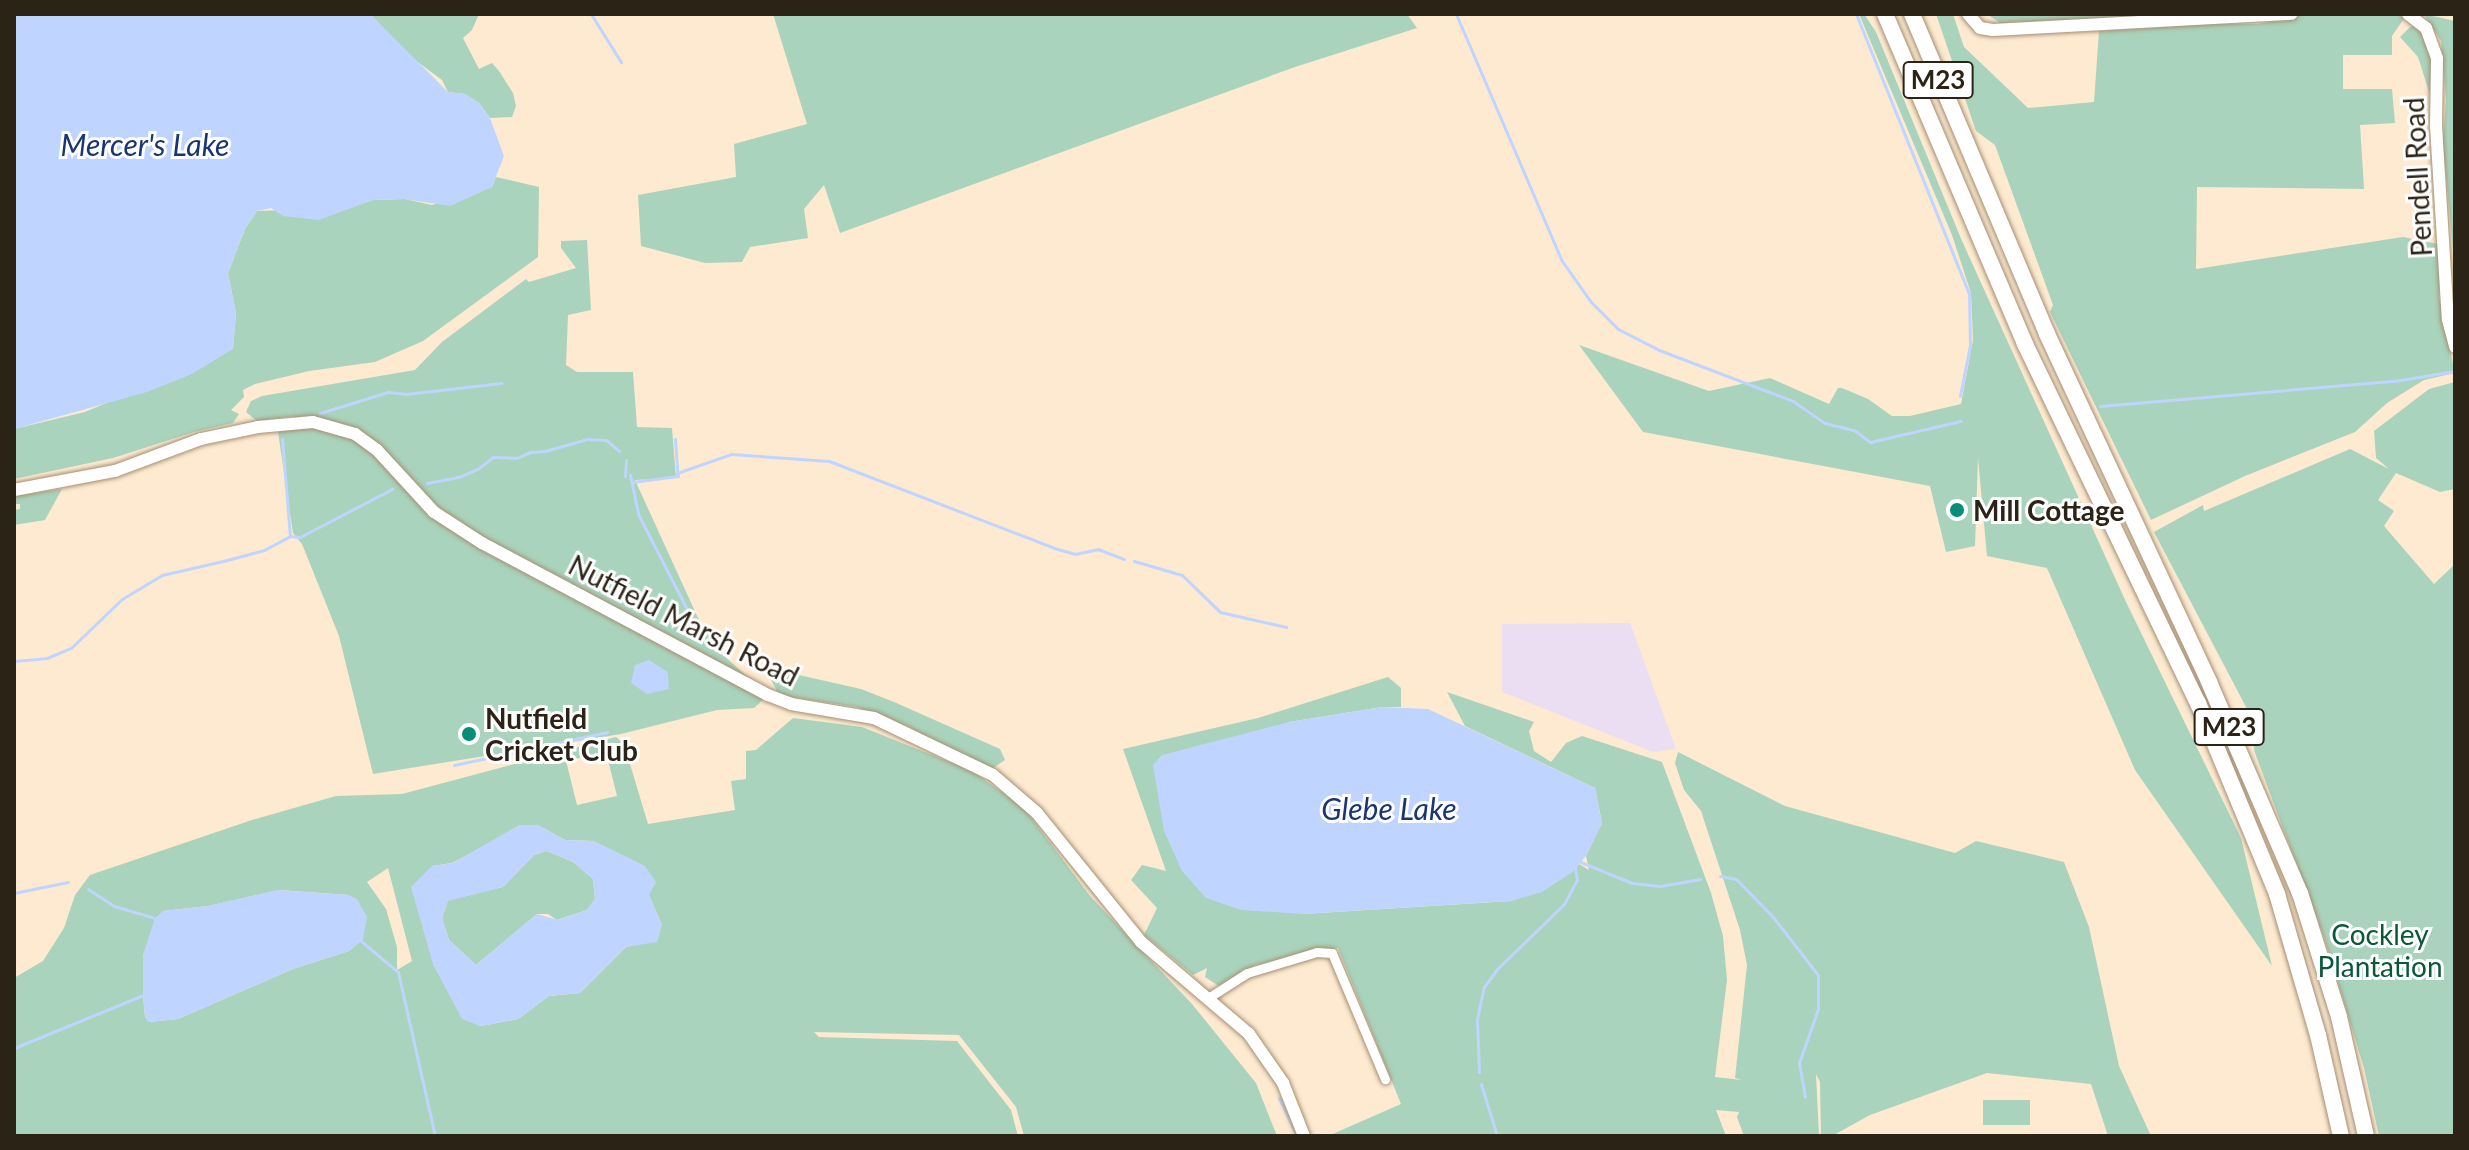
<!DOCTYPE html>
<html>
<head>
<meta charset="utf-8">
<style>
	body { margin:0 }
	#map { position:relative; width:2469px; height:1150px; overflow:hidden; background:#fdead1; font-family:Lato,sans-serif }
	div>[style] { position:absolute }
	.industrial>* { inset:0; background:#ebdef2 }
	.green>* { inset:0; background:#a9d3bc; transform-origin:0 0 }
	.water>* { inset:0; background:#bfd5ff }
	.stream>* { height:3px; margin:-1.5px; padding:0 1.5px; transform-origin:1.5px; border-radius:1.5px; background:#bfd5ff }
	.roads { filter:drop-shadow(0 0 2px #a58f72) drop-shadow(0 0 2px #a58f72) }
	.street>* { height:9px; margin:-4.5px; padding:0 4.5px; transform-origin:4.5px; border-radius:4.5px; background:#fff }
	.secondary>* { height:12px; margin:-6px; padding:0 6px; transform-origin:6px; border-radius:6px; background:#fff }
	.highway>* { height:16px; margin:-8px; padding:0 8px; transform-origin:8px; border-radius:8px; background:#fff }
	.dots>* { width:22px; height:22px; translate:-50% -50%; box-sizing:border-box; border:4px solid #fff; border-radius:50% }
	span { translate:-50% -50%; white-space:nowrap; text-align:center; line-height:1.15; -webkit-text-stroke:6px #fff; paint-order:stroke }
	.shield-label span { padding:2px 6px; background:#fff; border:2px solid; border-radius:6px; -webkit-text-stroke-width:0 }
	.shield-label { font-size:26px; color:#2c2317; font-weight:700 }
	.street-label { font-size:28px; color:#2c2317 }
	.poi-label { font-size:28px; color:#2c2317; font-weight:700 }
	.left { translate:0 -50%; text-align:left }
	.park-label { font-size:28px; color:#09583a }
	.water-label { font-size:30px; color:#1a3672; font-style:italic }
	.frame { position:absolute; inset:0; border:16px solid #2c2317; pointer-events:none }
</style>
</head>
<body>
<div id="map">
	<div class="industrial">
		<div style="clip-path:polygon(1630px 623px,1676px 749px,1653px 752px,1502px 692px,1502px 624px)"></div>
	</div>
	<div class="green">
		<div style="clip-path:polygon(370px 14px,479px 14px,472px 30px,463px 38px,479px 69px,492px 63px,499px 71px,513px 93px,516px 106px,512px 117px,490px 118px,479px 103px,465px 94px,448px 92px,442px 80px,411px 57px)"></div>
		<div style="clip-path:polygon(773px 14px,1407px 14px,1417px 28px,1295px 67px,840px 233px,824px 185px,804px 209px,808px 238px,750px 247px,742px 262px,705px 263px,641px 246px,638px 195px,736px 177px,734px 144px,807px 124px)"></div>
		<div style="clip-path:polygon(1859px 14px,1864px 14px,1876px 32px,1962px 241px,2126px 602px,2241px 838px,2272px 966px,2135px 770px,2047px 568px,1987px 556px,1978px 458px,1975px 546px,1946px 552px,1930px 486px,1643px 432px,1579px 345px,1709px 391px,1770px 378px,1829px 404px,1838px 388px,1842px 388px,1868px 399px,1892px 416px,1910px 416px,1961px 404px,1973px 340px,1971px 293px,1952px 235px)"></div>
		<div style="clip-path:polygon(1936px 14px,1953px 14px,1964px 47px,2028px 108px,2094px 102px,2099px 31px,2181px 26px,2187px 23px,2258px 24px,2310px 14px,2399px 14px,2405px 17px,2392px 36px,2392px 55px,2343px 55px,2343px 89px,2392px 89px,2395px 123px,2360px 125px,2364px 189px,2197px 187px,2196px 269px,2403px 237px,2443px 245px,2439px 297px,2455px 373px,2424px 380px,2387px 403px,2355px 432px,2245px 476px,2151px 520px,2050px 312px,2053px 305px,1995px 145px,1976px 131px)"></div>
		<div style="clip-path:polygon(1987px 14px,2249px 14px,2000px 23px)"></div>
		<div style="clip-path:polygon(2424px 14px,2455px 21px,2455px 270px,2443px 143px,2446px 100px,2441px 41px)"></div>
		<div style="clip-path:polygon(2416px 26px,2427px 41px,2433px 64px,2432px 101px,2418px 57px,2400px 37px,2410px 27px)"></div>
		<div style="clip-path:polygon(496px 177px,539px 187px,538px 257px,423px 341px,375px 362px,309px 371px,255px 384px,243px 390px,244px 397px,231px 410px,239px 414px,233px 423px,194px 432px,113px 458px,14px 479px,14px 429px,85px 412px,233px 349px,236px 313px,228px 273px,245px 229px,257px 211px,349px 208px,373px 200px,405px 199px,432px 205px,492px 187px)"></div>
		<div style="clip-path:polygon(587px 240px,591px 310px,568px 315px,566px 365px,577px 372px,633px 372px,637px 427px,672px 428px,676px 478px,635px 480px,698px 618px,723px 655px,768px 695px,754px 708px,717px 710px,621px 734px,373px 774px,339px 636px,302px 544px,293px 533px,277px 425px,295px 416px,257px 421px,246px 412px,251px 401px,262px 396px,415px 370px,442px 342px,526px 279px,529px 282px,576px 268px,561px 248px,561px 241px)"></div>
		<div style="clip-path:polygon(2455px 382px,2455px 489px,2440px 492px,2396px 473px,2378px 500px,2394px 511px,2384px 526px,2434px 584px,2455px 564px,2455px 1136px,2379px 1136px,2364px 1068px,2325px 940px,2255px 753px,2246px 707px,2154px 532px,2203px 505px,2204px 511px,2350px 449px,2389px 469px,2376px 458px,2374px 431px,2429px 389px)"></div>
		<div style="clip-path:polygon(62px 489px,45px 520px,14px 525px,14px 510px,20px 509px,20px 504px,14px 504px,14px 496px)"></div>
		<div style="clip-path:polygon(772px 669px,861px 689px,894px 702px,1000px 749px,1005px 760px,990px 770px,907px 726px,857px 707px,779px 695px,768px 674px)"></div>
		<div style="clip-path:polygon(1388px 677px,1401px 688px,1401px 707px,1382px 707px,1289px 722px,1303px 914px,1511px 901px,1571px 873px,1579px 864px,1589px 870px,1586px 856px,1602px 823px,1595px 788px,1465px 726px,1447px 692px,1534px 722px,1529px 731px,1534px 751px,1551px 762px,1566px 743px,1582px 736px,1662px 762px,1711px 893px,1723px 936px,1727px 980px,1715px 1077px,1742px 1080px,1735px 1078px,1747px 965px,1740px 930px,1701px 811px,1684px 790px,1675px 763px,1678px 752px,1785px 806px,1955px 853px,1976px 841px,2064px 862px,2089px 927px,2119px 1066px,2151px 1136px,2108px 1136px,2091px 1084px,1987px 1073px,1870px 1115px,1832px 1136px,1821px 1136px,1820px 1082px,1816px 1074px,1819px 1136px,1744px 1136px,1737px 1117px,1739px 1112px,1716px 1110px,1726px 1136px,1328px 1136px,1401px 1104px,1338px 948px,1255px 965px,1219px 986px,1205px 977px,1207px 968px,1193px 975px,1144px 935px,1157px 908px,1131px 880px,1142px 865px,1166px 871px,1123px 749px,1258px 718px)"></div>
		<div style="clip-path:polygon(evenodd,793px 718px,862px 727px,972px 771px,1024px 808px,1090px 896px,1192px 1004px,1256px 1083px,1277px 1136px,1024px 1136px,1016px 1107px,959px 1035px,814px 1032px,819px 1037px,957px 1041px,1011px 1110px,1018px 1136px,14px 1136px,14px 978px,43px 961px,64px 928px,75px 895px,90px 875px,252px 820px,336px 796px,402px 794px,616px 737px,624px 744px,648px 824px,735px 810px,731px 781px,746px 779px,746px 751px,756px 750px,793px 718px,606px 752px,617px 796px,577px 805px,566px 761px,606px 752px,793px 718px,538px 825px,565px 840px,594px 841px,649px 895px,662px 925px,638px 944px,626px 947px,580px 993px,549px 996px,518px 1019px,481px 1026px,463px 1019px,433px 964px,432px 866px,452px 863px,513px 831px,538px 825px,793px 718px,388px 868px,412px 961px,397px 970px,397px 947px,386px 909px,367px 882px,388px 868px,793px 718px,279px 890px,349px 895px,363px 939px,349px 951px,293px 969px,178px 1019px,149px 1022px,145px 1017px,143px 995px,143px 955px,163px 911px,208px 906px,279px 890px)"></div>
		<div style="clip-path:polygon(547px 851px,573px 862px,593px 879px,595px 899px,587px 910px,557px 920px,548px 914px,537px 914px,476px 965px,449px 940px,442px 918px,448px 900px,503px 887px,534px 855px)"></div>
		<div style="left:1983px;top:1100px;width:47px;height:25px"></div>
	</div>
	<div class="water">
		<div style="clip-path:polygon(14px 14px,370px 14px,448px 92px,465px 94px,479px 103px,490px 118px,504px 156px,492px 187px,450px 206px,404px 199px,373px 200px,319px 220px,283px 216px,271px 208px,257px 211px,245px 229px,228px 273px,236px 313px,233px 349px,192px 374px,147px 392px,14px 429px)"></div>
		<div style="clip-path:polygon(649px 660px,668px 672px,669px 689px,647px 694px,631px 683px,635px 665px)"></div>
		<div style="clip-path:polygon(1382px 707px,1428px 709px,1595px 788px,1602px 823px,1586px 856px,1571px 873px,1542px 892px,1511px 901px,1303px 914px,1241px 910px,1206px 898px,1182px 871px,1164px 831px,1153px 765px,1162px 755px,1289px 722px)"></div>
		<div style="clip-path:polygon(evenodd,519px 825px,538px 825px,565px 840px,594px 841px,645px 866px,656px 882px,649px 895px,662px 925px,657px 942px,626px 947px,580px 993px,549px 996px,518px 1019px,481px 1026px,462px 1019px,433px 964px,411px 887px,432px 866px,453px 863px,519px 825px,547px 851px,573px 862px,593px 879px,595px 899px,587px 910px,558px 920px,537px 914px,476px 965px,449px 940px,442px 918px,448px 901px,503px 887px,534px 855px,547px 851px)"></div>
		<div style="clip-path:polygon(278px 890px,349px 895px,357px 899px,367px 917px,363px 939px,349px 951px,293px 969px,178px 1019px,149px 1022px,145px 1017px,143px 995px,143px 955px,155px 918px,163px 911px,208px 906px)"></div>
	</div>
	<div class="stream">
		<div style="left:591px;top:14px;width:57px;rotate:58deg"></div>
		<div style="left:1456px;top:14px;width:269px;rotate:66.8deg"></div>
		<div style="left:1562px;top:261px;width:50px;rotate:54.7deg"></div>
		<div style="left:1591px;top:302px;width:38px;rotate:45deg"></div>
		<div style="left:1618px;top:329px;width:46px;rotate:27.1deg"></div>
		<div style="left:1659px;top:350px;width:143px;rotate:20.8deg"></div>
		<div style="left:1793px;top:401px;width:39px;rotate:35deg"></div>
		<div style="left:1825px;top:423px;width:30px;rotate:14deg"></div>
		<div style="left:1854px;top:430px;width:20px;rotate:37deg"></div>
		<div style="left:1870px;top:442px;width:93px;rotate:-13deg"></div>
		<div style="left:1856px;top:14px;width:301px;rotate:68deg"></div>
		<div style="left:1969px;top:293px;width:52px;rotate:88.9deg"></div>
		<div style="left:1970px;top:345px;width:52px;rotate:101.1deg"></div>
		<div style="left:2100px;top:406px;width:295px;rotate:-4.9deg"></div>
		<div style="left:2394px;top:381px;width:62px;rotate:-9.3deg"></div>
		<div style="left:320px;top:413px;width:71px;rotate:-17.2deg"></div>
		<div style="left:388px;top:392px;width:18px;rotate:6deg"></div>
		<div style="left:406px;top:394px;width:96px;rotate:-6.6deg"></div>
		<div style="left:282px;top:439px;width:97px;rotate:85.3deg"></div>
		<div style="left:675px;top:439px;width:32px;rotate:86deg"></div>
		<div style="left:630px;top:475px;width:40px;rotate:78deg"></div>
		<div style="left:638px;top:514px;width:123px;rotate:62.8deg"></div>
		<div style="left:625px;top:476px;width:16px;rotate:-86deg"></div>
		<div style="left:632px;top:482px;width:46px;rotate:-7.4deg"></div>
		<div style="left:678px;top:476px;width:3px;rotate:-108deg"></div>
		<div style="left:677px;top:473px;width:57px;rotate:-19.4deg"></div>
		<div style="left:731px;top:454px;width:98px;rotate:4.1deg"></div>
		<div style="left:829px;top:461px;width:241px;rotate:21.1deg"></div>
		<div style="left:1054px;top:548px;width:22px;rotate:16deg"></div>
		<div style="left:1075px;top:554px;width:24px;rotate:-12deg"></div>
		<div style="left:1098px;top:549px;width:28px;rotate:21deg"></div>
		<div style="left:427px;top:483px;width:33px;rotate:-11deg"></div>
		<div style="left:459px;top:477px;width:22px;rotate:-24deg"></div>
		<div style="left:479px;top:468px;width:18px;rotate:-38deg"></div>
		<div style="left:493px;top:457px;width:24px;rotate:2deg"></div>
		<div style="left:517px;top:458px;width:14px;rotate:-25deg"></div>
		<div style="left:530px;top:452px;width:15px;rotate:-4deg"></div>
		<div style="left:545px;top:451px;width:44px;rotate:-15.9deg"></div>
		<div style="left:587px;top:439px;width:19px;rotate:3deg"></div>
		<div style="left:606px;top:440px;width:17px;rotate:40deg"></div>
		<div style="left:1134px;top:561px;width:50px;rotate:16.3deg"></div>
		<div style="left:1182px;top:575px;width:53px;rotate:44.2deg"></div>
		<div style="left:1220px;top:612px;width:68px;rotate:12.8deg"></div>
		<div style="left:14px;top:661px;width:33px;rotate:-5deg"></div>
		<div style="left:47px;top:658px;width:26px;rotate:-23deg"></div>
		<div style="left:71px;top:648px;width:71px;rotate:-43.9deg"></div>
		<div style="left:122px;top:599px;width:47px;rotate:-31deg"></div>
		<div style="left:162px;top:575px;width:67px;rotate:-13deg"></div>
		<div style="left:227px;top:560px;width:38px;rotate:-15deg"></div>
		<div style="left:264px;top:550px;width:30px;rotate:-28deg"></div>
		<div style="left:290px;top:536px;width:10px;rotate:6deg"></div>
		<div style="left:300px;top:537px;width:104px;rotate:-27.6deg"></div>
		<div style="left:454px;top:765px;width:157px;rotate:-12.1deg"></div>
		<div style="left:1578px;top:861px;width:58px;rotate:22.2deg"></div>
		<div style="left:1632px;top:883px;width:28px;rotate:6deg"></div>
		<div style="left:1660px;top:886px;width:41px;rotate:-9.9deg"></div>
		<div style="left:1720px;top:876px;width:16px;rotate:11deg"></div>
		<div style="left:1736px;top:879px;width:53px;rotate:45.8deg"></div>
		<div style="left:1773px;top:917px;width:73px;rotate:52.2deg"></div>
		<div style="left:1818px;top:975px;width:34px;rotate:90deg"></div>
		<div style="left:1818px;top:1009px;width:57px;rotate:109.4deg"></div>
		<div style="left:1799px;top:1063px;width:34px;rotate:80deg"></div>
		<div style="left:88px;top:889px;width:31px;rotate:33deg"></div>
		<div style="left:114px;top:906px;width:43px;rotate:16.3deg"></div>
		<div style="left:14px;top:893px;width:55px;rotate:-11.5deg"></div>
		<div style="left:361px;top:941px;width:48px;rotate:40deg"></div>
		<div style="left:398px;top:972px;width:168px;rotate:77.3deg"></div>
		<div style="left:14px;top:1048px;width:139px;rotate:-22.3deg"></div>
		<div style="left:1479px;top:1072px;width:53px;rotate:-92.2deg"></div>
		<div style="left:1477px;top:1019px;width:33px;rotate:-78deg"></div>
		<div style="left:1484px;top:987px;width:22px;rotate:-54deg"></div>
		<div style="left:1497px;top:969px;width:93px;rotate:-44.1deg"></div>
		<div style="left:1564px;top:904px;width:27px;rotate:-62deg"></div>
		<div style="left:1577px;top:880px;width:13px;rotate:-99deg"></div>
		<div style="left:1481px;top:1084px;width:54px;rotate:72.9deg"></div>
		<div style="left:1279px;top:1098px;width:42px;rotate:64.7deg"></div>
	</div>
	<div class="roads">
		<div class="street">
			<div style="left:1208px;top:998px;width:46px;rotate:-32.7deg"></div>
			<div style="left:1247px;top:973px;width:73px;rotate:-16.7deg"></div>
			<div style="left:1317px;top:952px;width:15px;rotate:4deg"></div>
			<div style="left:1332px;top:953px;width:137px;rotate:67.2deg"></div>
		</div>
		<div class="secondary">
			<div style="left:1968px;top:14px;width:18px;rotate:49deg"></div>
			<div style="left:1980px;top:28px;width:13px;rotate:9deg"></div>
			<div style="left:1993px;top:30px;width:299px;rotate:-3.1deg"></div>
			<div style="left:2408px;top:14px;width:23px;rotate:38deg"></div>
			<div style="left:2426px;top:28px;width:32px;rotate:70deg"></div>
			<div style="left:2437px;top:58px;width:68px;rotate:90.8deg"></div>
			<div style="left:2436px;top:126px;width:194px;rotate:86.5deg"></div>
			<div style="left:2448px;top:320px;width:28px;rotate:75deg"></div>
			<div style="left:14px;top:490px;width:103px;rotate:-10.7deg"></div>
			<div style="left:115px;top:471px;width:92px;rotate:-20.4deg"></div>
			<div style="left:201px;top:439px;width:58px;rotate:-11.9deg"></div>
			<div style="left:258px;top:427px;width:55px;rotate:-5.2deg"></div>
			<div style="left:313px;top:422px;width:44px;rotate:15.9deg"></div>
			<div style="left:355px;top:434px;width:27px;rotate:36deg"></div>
			<div style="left:377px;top:450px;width:84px;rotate:47.4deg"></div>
			<div style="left:434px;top:512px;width:57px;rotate:32.9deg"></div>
			<div style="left:482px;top:543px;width:324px;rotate:28deg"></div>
			<div style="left:768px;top:695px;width:25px;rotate:21deg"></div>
			<div style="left:791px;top:704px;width:84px;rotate:9.6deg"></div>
			<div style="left:874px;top:718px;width:132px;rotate:25.6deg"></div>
			<div style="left:993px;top:775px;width:58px;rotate:40.8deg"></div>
			<div style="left:1037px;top:813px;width:166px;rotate:51.1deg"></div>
			<div style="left:1141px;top:942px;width:142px;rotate:40.4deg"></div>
			<div style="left:1249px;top:1034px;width:60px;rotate:55.2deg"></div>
			<div style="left:1283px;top:1083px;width:57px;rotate:68.4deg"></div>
		</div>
		<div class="highway">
			<div style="left:1885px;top:14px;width:358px;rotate:67deg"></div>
			<div style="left:2025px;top:344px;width:399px;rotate:64.3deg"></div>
			<div style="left:2198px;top:703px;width:207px;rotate:67.5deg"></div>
			<div style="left:2277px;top:894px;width:147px;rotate:73.8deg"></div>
			<div style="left:2318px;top:1035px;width:104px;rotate:77.2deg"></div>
			<div style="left:1912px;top:14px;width:347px;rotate:67.1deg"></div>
			<div style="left:2047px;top:334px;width:384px;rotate:65deg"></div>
			<div style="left:2209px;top:682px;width:230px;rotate:66.7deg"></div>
			<div style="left:2300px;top:893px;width:130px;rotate:72.5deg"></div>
			<div style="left:2339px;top:1017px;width:122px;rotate:77.2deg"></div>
		</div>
	</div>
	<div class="dots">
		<div style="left:1957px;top:510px;background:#058f77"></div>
		<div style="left:469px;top:734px;background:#058f77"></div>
	</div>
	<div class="shield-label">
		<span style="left:1938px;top:80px">M23</span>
		<span style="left:2229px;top:727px">M23</span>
	</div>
	<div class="street-label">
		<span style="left:2417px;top:177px;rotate:-93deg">Pendell Road</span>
		<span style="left:684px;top:620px;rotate:27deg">Nutfield Marsh Road</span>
	</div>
	<div class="poi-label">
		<span class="left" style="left:1973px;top:510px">Mill Cottage</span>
		<span class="left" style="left:485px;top:734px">Nutfield<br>Cricket Club</span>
	</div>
	<div class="park-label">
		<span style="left:2380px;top:950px">Cockley<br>Plantation</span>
	</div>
	<div class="water-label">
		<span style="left:145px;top:144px">Mercer's Lake</span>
		<span style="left:1389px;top:808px">Glebe Lake</span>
	</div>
	<div class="frame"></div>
</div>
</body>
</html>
